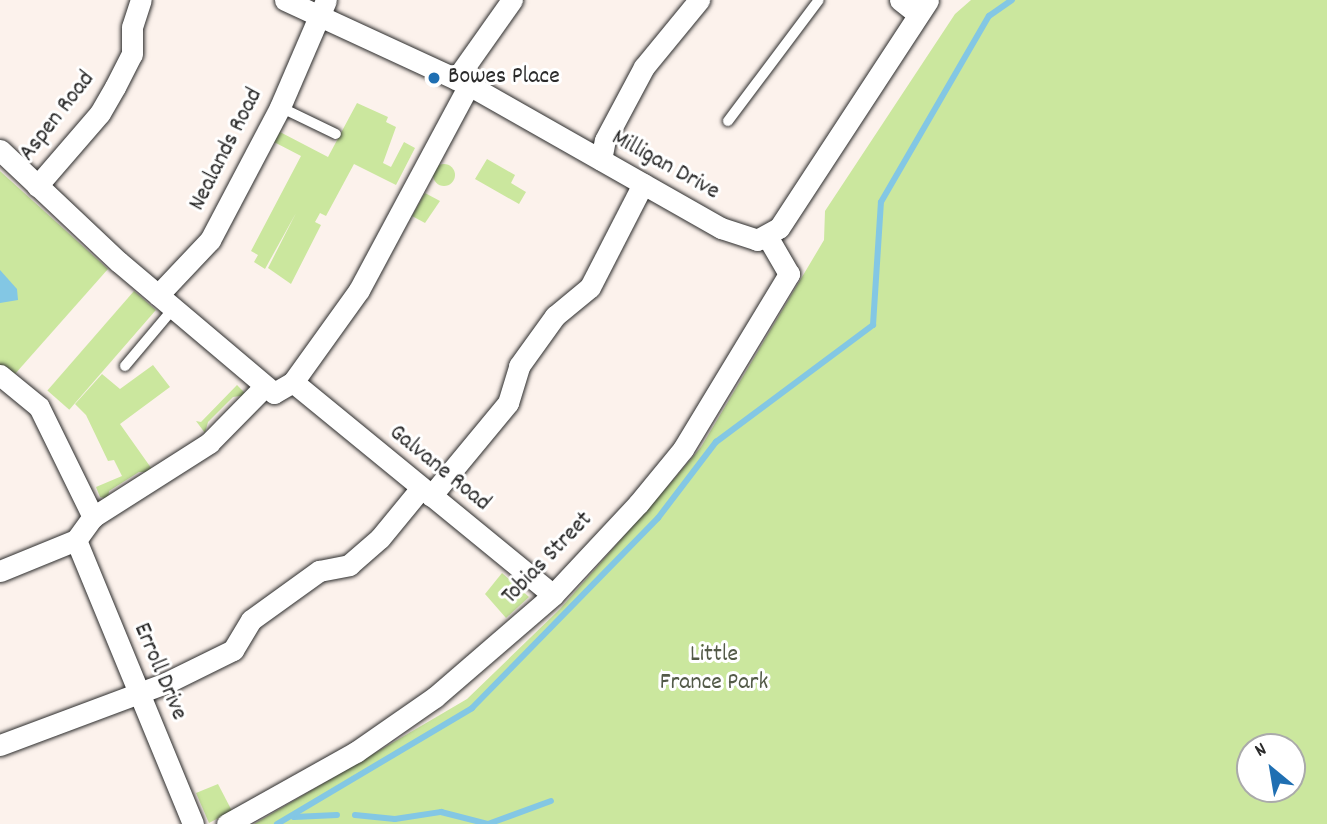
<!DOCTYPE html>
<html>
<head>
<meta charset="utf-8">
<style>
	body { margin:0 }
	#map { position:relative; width:1327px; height:824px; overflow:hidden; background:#fcf2ec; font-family:Dekko,sans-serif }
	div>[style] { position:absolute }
	.green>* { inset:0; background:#cbe79e; transform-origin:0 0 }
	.round { border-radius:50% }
	.water>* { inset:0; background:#83c7e4 }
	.stream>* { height:6px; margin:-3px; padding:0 3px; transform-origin:3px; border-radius:3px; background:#83c7e4 }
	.roads { filter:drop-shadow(0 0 2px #2b2b2b) drop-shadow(0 0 2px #2b2b2b) }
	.service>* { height:10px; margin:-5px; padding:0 5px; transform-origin:5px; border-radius:5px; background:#fff }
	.minor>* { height:21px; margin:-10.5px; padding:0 10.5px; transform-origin:10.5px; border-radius:10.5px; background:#fff }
	.dots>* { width:19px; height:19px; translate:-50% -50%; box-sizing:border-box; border:4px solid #fff; border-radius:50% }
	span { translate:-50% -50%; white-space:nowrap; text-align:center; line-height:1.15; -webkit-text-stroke:6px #fff; paint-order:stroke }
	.poi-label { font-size:24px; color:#2b2b2b }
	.left { translate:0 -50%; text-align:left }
	.street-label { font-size:24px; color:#2b2b2b }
	.park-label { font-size:24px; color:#535a48 }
	.north { position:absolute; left:1236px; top:733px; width:70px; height:70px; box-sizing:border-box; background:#fff; border:2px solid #aaa; border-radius:50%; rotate:330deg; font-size:19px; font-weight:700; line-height:28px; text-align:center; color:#2b2b2b }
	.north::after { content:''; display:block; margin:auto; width:24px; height:32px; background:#1f6fb2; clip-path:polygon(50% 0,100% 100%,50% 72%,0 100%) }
</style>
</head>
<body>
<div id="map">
	<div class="green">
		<div style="clip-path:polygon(evenodd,971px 0,1327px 0,1327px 824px,254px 824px,467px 699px,560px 609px,674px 479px,701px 447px,824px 240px,825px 211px,955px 14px,971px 0,1250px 747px,1292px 747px,1292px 789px,1250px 789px,1250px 747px)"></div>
		<div style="clip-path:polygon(357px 103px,388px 117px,386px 122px,396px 127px,383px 163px,391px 167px,404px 142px,415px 148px,396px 185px,354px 164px,326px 216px,320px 213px,315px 222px,321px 225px,291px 284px,268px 268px,296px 213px,265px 269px,254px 262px,258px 255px,251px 251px,301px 156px,274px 142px,280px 132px,328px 157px)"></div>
		<div style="clip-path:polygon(487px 159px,515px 175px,511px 183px,526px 192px,519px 204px,475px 179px)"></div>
		<div class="round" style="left:433px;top:164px;width:22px;height:22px"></div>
		<div style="clip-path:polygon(0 171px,108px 269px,15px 374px,0 367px)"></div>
		<div style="clip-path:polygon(425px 193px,440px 201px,425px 223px,412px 216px)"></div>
		<div style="left:134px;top:291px;width:29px;height:132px;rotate:41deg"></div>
		<div style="clip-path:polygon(153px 365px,170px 387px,120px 424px,154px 472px,139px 472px,109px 491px,108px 499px,100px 497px,96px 487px,122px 476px,114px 460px,108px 461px,86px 415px,75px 404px,102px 374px,120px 389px)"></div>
		<div style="clip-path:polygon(237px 385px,247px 395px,233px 397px,208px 422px,205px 433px,196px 421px,201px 422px)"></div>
		<div style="clip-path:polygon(502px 573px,529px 597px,506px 618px,485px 594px)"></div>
		<div style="clip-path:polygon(218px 784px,232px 811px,209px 823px,196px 793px)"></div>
	</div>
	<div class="water">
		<div style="clip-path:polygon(0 270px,17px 289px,18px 300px,0 303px)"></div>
	</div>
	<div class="stream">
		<div style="left:355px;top:815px;width:40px;rotate:5.7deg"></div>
		<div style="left:395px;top:819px;width:47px;rotate:-8.7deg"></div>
		<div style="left:441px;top:812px;width:49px;rotate:14.3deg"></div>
		<div style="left:488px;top:824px;width:67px;rotate:-20.1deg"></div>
		<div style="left:294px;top:817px;width:43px;rotate:-2.7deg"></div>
		<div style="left:277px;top:824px;width:227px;rotate:-30.7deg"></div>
		<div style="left:472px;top:708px;width:266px;rotate:-45.6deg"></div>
		<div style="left:658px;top:518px;width:96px;rotate:-52.7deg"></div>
		<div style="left:716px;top:442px;width:196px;rotate:-36.7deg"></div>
		<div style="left:873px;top:325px;width:123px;rotate:-86.3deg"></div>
		<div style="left:881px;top:202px;width:215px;rotate:-59.9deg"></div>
		<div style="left:989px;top:16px;width:28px;rotate:-35deg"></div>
	</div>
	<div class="roads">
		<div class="service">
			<div style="left:280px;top:107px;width:62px;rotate:25.7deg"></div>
			<div style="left:728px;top:121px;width:151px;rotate:-53.1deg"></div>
			<div style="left:125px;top:366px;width:75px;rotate:-49.9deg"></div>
		</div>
		<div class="minor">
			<div style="left:285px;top:0;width:203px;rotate:24.8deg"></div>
			<div style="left:469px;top:85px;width:290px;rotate:29.6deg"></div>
			<div style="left:721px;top:228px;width:38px;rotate:18deg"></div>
			<div style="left:757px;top:240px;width:25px;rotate:-29deg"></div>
			<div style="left:779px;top:228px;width:272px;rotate:-56.8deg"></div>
			<div style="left:900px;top:0;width:23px;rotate:38deg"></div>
			<div style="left:456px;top:79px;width:97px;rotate:-54.7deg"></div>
			<div style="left:0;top:150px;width:163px;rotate:43.3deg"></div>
			<div style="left:119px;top:262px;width:203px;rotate:40.2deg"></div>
			<div style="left:274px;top:393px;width:22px;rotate:-30deg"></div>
			<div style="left:293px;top:382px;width:113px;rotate:-54.3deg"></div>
			<div style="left:359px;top:290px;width:233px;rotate:-61.8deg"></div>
			<div style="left:601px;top:160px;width:20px;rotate:-79deg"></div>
			<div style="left:605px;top:140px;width:83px;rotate:-61.9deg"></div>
			<div style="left:644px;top:67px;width:87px;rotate:-50.6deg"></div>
			<div style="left:37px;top:186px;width:96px;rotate:-49.2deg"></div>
			<div style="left:100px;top:113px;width:30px;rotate:-60deg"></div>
			<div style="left:115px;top:87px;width:37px;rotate:-63deg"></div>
			<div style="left:132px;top:54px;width:27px;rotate:-90deg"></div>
			<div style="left:132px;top:27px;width:28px;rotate:-72deg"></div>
			<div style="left:158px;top:295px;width:76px;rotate:-46.6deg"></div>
			<div style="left:210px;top:240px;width:150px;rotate:-62.2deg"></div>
			<div style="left:280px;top:107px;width:116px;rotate:-66.7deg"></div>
			<div style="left:0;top:375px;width:50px;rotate:39.4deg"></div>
			<div style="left:39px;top:407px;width:123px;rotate:63.9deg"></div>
			<div style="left:293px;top:382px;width:336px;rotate:39.3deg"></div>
			<div style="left:431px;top:496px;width:121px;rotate:-50.4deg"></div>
			<div style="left:508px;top:403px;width:39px;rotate:-73deg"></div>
			<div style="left:519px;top:366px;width:62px;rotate:-54.2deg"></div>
			<div style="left:555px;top:316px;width:45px;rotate:-39.6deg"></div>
			<div style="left:590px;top:287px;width:116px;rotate:-62.8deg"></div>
			<div style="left:76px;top:540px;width:307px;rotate:67.6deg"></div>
			<div style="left:0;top:571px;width:82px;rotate:-22.2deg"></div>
			<div style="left:76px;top:540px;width:29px;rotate:-54deg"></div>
			<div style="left:93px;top:517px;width:138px;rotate:-32.5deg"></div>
			<div style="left:209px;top:443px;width:77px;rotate:-45.5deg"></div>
			<div style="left:0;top:745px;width:177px;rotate:-20.5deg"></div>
			<div style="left:166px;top:683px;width:75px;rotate:-26.2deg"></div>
			<div style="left:233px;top:650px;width:35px;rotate:-59deg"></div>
			<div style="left:251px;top:620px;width:84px;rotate:-35.8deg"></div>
			<div style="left:319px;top:571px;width:31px;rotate:-11deg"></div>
			<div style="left:349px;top:565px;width:41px;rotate:-41.1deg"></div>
			<div style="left:380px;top:538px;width:65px;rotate:-50.6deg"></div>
			<div style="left:227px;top:824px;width:148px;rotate:-29.2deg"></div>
			<div style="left:356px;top:752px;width:96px;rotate:-34.8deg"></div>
			<div style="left:435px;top:697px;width:156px;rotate:-40.8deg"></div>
			<div style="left:553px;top:595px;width:125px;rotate:-47deg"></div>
			<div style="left:638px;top:504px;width:71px;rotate:-50.7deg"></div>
			<div style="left:683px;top:449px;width:205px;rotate:-58.8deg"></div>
			<div style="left:789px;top:274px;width:44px;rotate:-120.1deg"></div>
		</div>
	</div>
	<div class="dots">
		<div style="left:434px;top:78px;background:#1f6fb2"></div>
	</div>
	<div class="poi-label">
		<span class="left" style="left:448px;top:78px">Bowes Place</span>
	</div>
	<div class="street-label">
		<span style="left:58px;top:117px;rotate:-52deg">Aspen Road</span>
		<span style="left:227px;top:150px;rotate:-63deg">Nealands Road</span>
		<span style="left:665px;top:166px;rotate:29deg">Milligan Drive</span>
		<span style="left:439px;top:469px;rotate:39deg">Galvane Road</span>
		<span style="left:548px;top:559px;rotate:-46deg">Tobias Street</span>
		<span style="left:159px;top:672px;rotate:67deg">Erroll Drive</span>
	</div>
	<div class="park-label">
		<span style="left:714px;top:670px">Little<br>France Park</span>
	</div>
	<div class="north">N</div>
</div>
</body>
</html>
